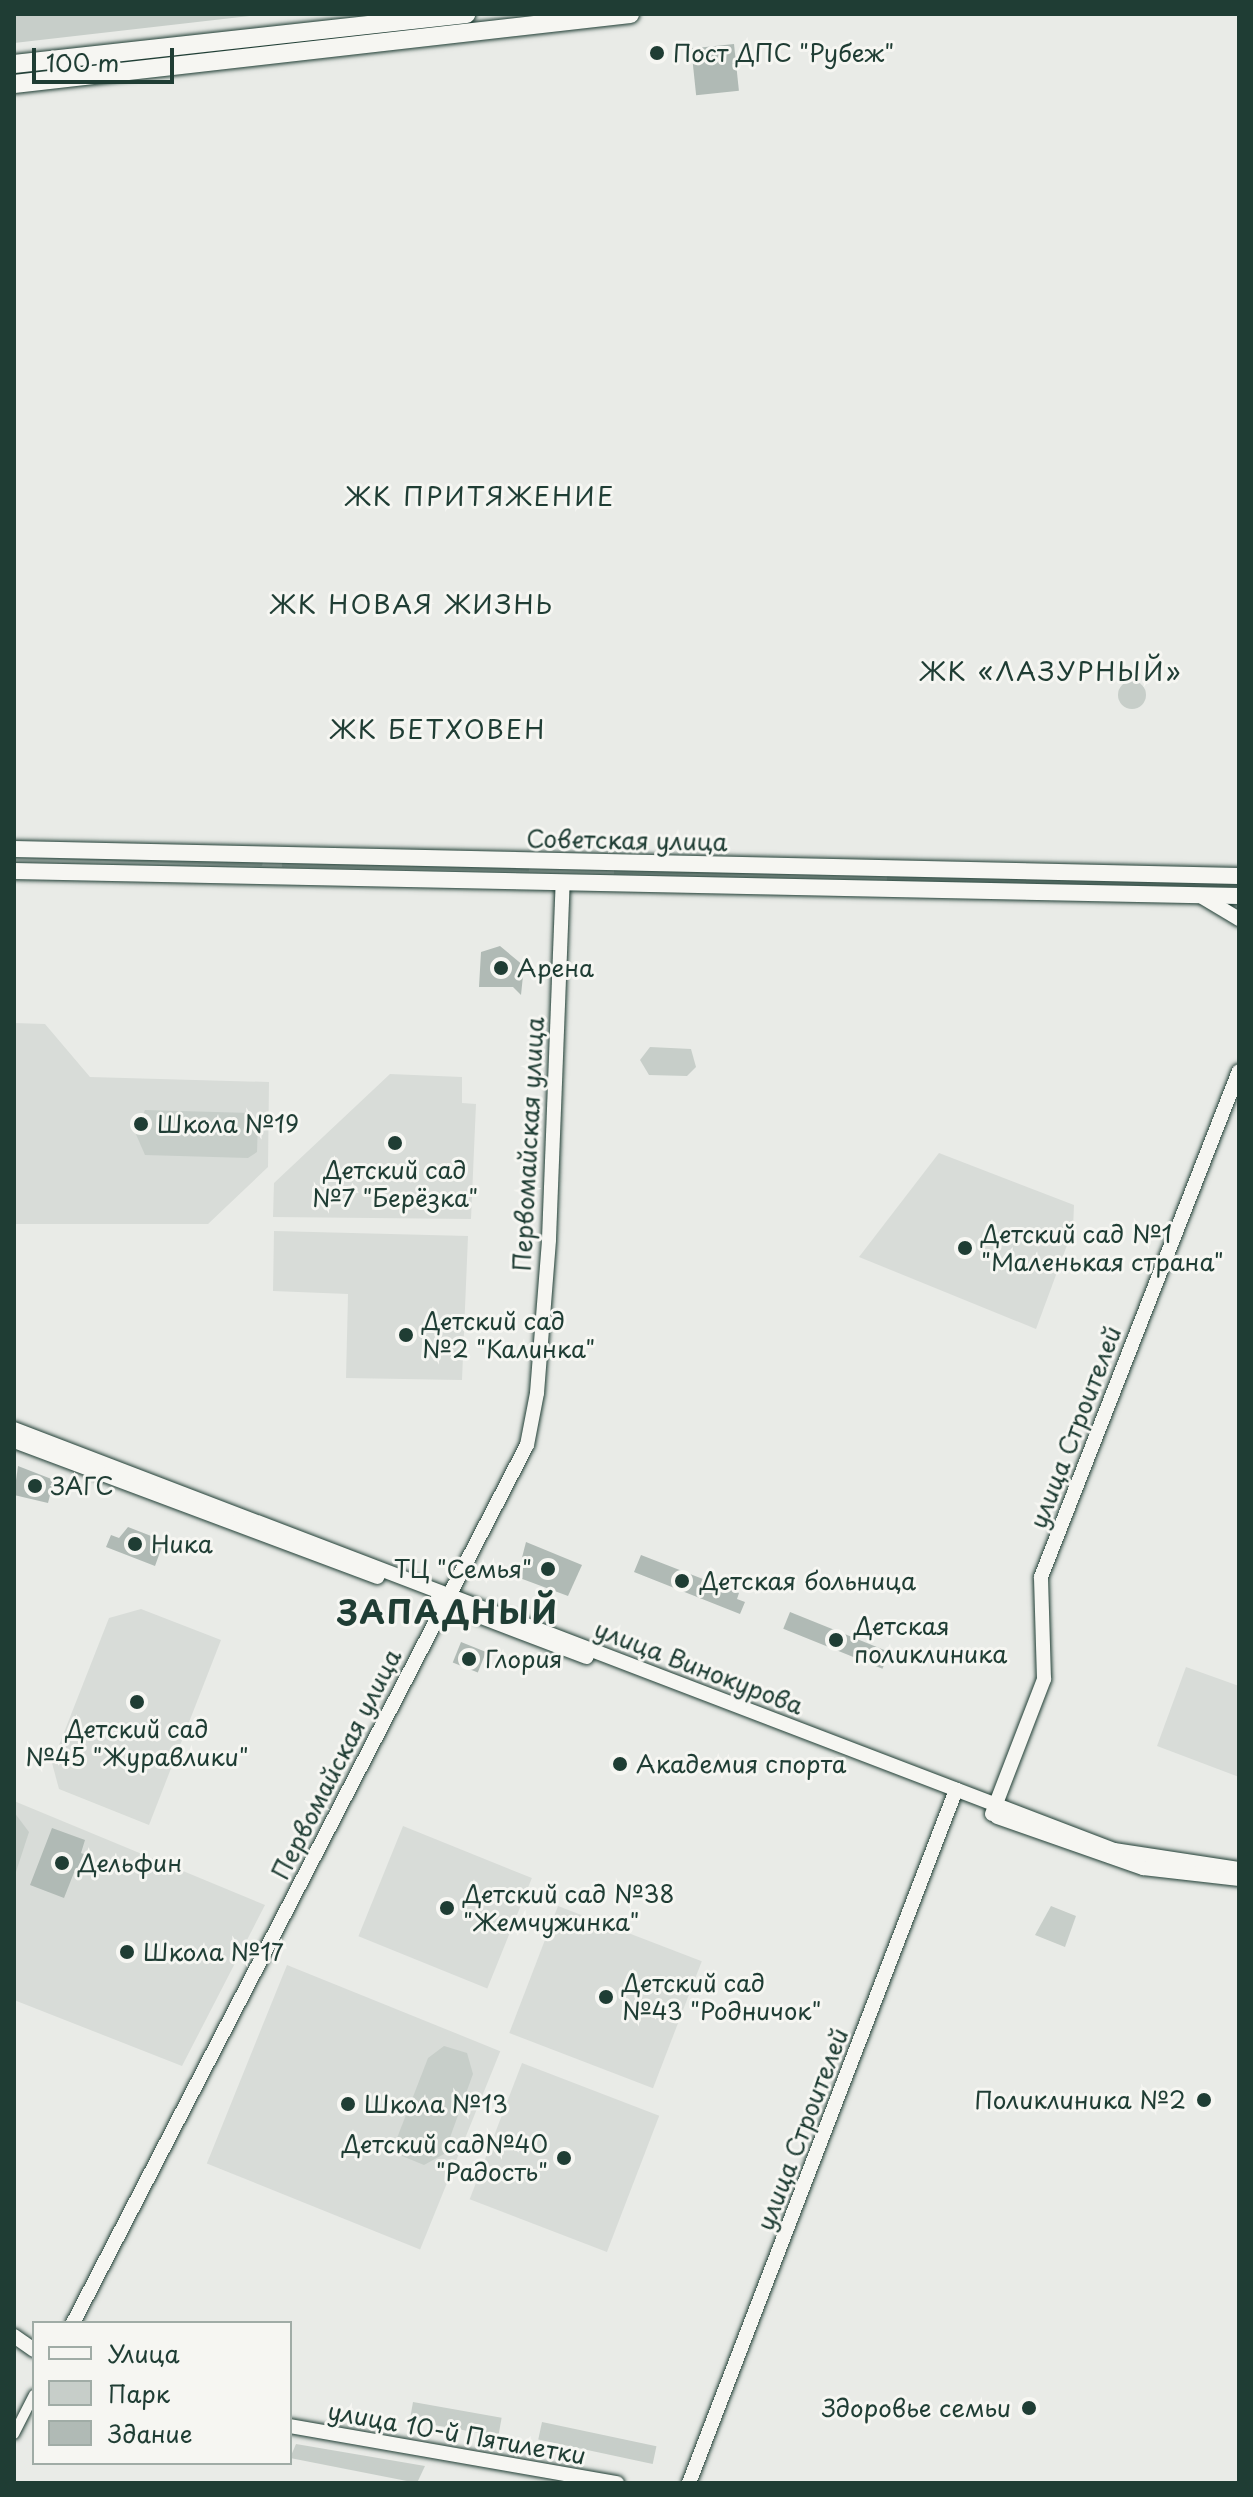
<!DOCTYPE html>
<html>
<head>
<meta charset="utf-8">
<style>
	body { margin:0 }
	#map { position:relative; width:1253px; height:2497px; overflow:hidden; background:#e9ebe7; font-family:"Playpen Sans",sans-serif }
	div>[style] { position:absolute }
	.built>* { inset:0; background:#d8dcd8; transform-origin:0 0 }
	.green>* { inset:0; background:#c7cec9; transform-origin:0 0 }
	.round { border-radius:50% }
	.building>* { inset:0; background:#b0bab5; transform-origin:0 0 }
	.roads { filter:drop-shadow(0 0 2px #1f3d34) drop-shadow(0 0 2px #1f3d34) }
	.street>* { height:10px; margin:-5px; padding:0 5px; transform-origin:5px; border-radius:5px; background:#f6f6f2 }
	.secondary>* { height:14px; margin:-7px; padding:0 7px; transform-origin:7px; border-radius:7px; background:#f6f6f2 }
	.primary>* { height:16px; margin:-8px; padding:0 8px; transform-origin:8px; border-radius:8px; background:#f6f6f2 }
	.highway>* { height:18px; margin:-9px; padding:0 9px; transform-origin:9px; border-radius:9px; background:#f6f6f2 }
	.dots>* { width:22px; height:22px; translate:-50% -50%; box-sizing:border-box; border:4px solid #f6f6f2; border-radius:50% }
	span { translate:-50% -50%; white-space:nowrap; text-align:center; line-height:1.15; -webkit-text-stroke:6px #f6f6f2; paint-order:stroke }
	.poi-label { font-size:24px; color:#1f3d34 }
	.left { translate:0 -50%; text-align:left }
	.right { translate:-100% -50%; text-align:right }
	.street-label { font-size:24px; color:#1f3d34 }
	.neighbourhood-label { font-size:26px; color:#1f3d34; letter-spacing:2px }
	.district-label { font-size:32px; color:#1f3d34; font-weight:700; letter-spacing:2px }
	.frame { position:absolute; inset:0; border:16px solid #1f3d34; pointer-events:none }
	.legend { position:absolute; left:32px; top:2321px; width:260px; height:144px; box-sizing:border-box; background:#f6f6f2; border:2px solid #a0aca6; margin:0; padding:10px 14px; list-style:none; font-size:24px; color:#1f3d34 }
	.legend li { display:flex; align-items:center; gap:16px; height:40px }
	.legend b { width:40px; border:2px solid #a0aca6 }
	.scale { position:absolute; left:32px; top:48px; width:142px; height:36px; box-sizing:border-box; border:4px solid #1f3d34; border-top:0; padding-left:10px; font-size:24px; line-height:28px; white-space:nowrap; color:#1f3d34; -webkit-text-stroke:6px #f6f6f2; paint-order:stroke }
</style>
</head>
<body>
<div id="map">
	<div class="built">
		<div style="clip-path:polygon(14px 1023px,45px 1024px,90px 1077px,269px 1082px,268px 1167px,208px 1224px,14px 1224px)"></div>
		<div style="clip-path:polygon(390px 1074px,462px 1077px,462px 1103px,476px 1104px,471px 1219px,273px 1217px,274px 1183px)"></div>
		<div style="clip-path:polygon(939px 1153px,1074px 1205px,1073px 1229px,1036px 1329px,859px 1257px)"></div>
		<div style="clip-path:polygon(274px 1231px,468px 1236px,462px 1380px,346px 1378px,348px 1294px,273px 1291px)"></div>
		<div style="clip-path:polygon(141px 1609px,221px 1640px,149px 1825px,59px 1789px,52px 1763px,109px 1618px)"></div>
		<div style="clip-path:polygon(1186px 1667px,1239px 1686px,1239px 1777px,1157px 1746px)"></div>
		<div style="clip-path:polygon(14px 1801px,265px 1905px,182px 2066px,14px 2000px)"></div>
		<div style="left:403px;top:1826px;width:139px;height:119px;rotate:22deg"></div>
		<div style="left:558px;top:1906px;width:154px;height:136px;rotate:21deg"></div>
		<div style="left:287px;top:1965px;width:230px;height:214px;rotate:22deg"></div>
		<div style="left:522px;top:2063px;width:147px;height:146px;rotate:21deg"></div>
	</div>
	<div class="green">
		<div style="clip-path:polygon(14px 14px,267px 14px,14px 43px)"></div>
		<div class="round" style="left:1118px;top:681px;width:28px;height:28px"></div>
		<div style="clip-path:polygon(14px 858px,263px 862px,262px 866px)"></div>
		<div style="left:282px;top:862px;width:247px;height:5px;rotate:1deg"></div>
		<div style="clip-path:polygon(614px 870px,865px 875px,614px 874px)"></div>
		<div style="left:887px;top:876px;width:352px;height:5px;rotate:1deg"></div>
		<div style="clip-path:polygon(650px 1047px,691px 1049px,696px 1067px,687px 1076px,649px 1075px,640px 1060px)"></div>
		<div style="clip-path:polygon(145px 1110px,251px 1113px,258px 1122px,257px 1152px,248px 1158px,145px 1155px,135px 1132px)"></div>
		<div style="clip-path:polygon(14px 1812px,29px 1832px,14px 1878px)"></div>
		<div style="clip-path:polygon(1051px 1906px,1076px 1916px,1065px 1947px,1035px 1935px)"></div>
		<div style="clip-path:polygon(444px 2046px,467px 2053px,473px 2074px,444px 2154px,424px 2165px,402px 2156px,397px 2138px,428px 2058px)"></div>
		<div style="left:413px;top:2402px;width:90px;height:19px;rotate:10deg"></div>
		<div style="left:542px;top:2422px;width:117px;height:18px;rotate:12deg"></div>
		<div style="clip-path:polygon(296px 2444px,425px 2466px,417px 2483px,290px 2458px)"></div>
	</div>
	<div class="building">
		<div style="left:734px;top:44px;width:47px;height:43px;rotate:84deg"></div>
		<div style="clip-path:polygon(500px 946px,524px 966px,521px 995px,513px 987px,479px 987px,481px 952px)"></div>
		<div style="clip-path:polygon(18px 1466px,54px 1480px,48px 1503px,14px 1495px)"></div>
		<div style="clip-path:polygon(128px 1527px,164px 1541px,155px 1566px,106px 1547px,111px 1535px,119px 1538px)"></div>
		<div style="clip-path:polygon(526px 1542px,582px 1565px,568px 1596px,517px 1577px)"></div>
		<div style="clip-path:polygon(641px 1555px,739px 1593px,737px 1599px,745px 1602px,740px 1614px,634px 1572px)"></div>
		<div style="left:790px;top:1612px;width:107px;height:18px;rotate:22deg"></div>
		<div style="left:461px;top:1642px;width:27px;height:22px;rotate:22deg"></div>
		<div style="clip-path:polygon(52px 1828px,85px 1840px,81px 1853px,89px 1856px,82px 1873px,75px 1870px,64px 1898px,30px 1885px)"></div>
	</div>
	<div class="roads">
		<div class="street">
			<div style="left:14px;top:2434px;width:44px;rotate:-62.9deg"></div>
		</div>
		<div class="secondary">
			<div style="left:1199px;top:895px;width:47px;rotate:31deg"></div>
			<div style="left:14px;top:1429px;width:1178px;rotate:20.94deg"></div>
			<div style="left:1114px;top:1850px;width:126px;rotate:8.6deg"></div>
			<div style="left:14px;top:1441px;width:388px;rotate:20.5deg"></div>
			<div style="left:437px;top:1600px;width:160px;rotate:20.9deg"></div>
			<div style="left:992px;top:1814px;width:145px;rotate:-68.9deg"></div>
			<div style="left:1044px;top:1679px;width:102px;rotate:-91.7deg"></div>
			<div style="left:1041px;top:1577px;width:543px;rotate:-68.63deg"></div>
			<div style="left:997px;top:1817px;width:155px;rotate:19.3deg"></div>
			<div style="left:1143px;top:1868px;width:97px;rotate:6.5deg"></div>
			<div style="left:73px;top:2323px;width:988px;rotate:-62.66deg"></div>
			<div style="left:527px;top:1445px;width:53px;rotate:-79.1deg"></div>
			<div style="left:537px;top:1393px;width:154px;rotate:-85.5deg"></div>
			<div style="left:549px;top:1239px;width:357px;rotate:-87.8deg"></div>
			<div style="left:14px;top:2336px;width:24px;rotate:35deg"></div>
			<div style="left:290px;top:2426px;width:332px;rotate:9.9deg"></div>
			<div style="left:689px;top:2483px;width:743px;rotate:-68.93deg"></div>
		</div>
		<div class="primary">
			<div style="left:14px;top:849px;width:1225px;rotate:1.26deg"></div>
			<div style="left:14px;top:871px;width:1225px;rotate:1.17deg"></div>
		</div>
		<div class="highway">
			<div style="left:14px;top:64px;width:455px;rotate:-6.3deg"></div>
			<div style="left:14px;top:84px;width:620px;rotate:-6.48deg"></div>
		</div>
	</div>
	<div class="dots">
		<div style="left:657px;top:53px;background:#1f3d34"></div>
		<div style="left:501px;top:968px;background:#1f3d34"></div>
		<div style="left:141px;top:1124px;background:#1f3d34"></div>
		<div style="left:395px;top:1143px;background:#1f3d34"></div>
		<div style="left:965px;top:1248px;background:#1f3d34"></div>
		<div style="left:406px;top:1335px;background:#1f3d34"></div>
		<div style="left:35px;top:1486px;background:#1f3d34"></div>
		<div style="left:135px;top:1544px;background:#1f3d34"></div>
		<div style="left:548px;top:1569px;background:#1f3d34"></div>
		<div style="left:682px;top:1581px;background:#1f3d34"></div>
		<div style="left:836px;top:1640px;background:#1f3d34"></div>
		<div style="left:469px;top:1659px;background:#1f3d34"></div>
		<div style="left:137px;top:1702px;background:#1f3d34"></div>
		<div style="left:620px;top:1764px;background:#1f3d34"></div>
		<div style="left:62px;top:1863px;background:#1f3d34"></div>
		<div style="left:447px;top:1908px;background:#1f3d34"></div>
		<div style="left:127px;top:1952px;background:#1f3d34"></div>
		<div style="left:606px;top:1997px;background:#1f3d34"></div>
		<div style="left:1204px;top:2100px;background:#1f3d34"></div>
		<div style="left:348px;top:2104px;background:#1f3d34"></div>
		<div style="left:564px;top:2158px;background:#1f3d34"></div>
		<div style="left:1029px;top:2408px;background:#1f3d34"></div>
	</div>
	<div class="poi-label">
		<span class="left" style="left:673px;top:53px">Пост ДПС "Рубеж"</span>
		<span class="left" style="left:517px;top:968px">Арена</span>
		<span class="left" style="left:157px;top:1124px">Школа №19</span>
		<span style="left:395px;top:1184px">Детский сад<br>№7 "Берёзка"</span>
		<span class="left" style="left:981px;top:1248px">Детский сад №1<br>"Маленькая страна"</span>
		<span class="left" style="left:422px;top:1335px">Детский сад<br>№2 "Калинка"</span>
		<span class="left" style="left:51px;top:1486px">ЗАГС</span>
		<span class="left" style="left:151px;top:1544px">Ника</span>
		<span class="right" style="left:532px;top:1569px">ТЦ "Семья"</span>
		<span class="left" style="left:700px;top:1581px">Детская больница</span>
		<span class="left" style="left:854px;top:1640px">Детская<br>поликлиника</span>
		<span class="left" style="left:485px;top:1659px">Глория</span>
		<span style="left:137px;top:1743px">Детский сад<br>№45 "Журавлики"</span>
		<span class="left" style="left:636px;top:1764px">Академия спорта</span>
		<span class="left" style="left:78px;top:1863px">Дельфин</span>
		<span class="left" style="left:463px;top:1908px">Детский сад №38<br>"Жемчужинка"</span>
		<span class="left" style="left:143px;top:1952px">Школа №17</span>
		<span class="left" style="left:622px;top:1997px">Детский сад<br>№43 "Родничок"</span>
		<span class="right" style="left:1186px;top:2100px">Поликлиника №2</span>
		<span class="left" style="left:364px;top:2104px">Школа №13</span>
		<span class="right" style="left:548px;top:2158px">Детский сад№40<br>"Радость"</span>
		<span class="right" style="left:1011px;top:2408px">Здоровье семьи</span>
	</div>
	<div class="street-label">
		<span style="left:627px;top:840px;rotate:1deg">Советская улица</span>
		<span style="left:528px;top:1144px;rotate:-87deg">Первомайская улица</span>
		<span style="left:1075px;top:1427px;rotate:-69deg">улица Строителей</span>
		<span style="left:699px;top:1667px;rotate:21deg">улица Винокурова</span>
		<span style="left:336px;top:1764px;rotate:-63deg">Первомайская улица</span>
		<span style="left:802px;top:2129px;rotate:-69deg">улица Строителей</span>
		<span style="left:457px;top:2433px;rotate:10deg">улица 10-й Пятилетки</span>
	</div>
	<div class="neighbourhood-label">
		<span style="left:480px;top:496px">ЖК ПРИТЯЖЕНИЕ</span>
		<span style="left:412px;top:604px">ЖК НОВАЯ ЖИЗНЬ</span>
		<span style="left:1051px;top:671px">ЖК «ЛАЗУРНЫЙ»</span>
		<span style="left:438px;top:729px">ЖК БЕТХОВЕН</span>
	</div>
	<div class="district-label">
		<span style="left:448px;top:1611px">ЗАПАДНЫЙ</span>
	</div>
	<div class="frame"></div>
	<ul class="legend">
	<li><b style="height:10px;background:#f6f6f2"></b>Улица</li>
	<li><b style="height:22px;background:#c7cec9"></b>Парк</li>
	<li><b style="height:22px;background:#b0bab5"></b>Здание</li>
	</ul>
	<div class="scale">100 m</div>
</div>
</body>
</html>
